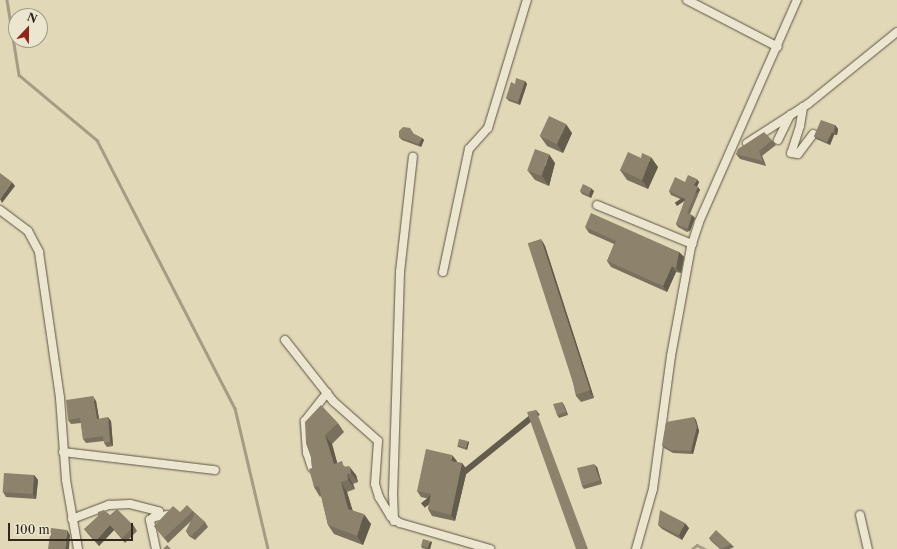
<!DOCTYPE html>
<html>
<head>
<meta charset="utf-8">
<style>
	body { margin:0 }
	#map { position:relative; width:897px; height:549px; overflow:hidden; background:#e1d8b8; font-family:"Libre Caslon Text",serif }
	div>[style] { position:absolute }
	.stream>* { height:2.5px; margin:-1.25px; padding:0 1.25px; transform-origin:1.25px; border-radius:1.25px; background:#a59c83 }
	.roads { filter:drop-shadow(0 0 1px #5d5343) drop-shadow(0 0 1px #5d5343) }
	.street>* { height:8px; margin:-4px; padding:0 4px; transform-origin:4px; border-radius:4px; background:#ece6d1 }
	.wall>* { inset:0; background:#79715e }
	.shaded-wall>* { inset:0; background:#635c4c; transform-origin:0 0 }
	.building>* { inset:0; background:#8d836d; transform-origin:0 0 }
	span { translate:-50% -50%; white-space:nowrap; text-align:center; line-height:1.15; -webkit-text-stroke:4px #ece6d1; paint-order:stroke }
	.north { position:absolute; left:8px; top:8px; width:40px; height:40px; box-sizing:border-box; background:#ece6d1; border:1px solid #a19a89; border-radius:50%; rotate:22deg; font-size:11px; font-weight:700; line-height:16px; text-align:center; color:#31271c }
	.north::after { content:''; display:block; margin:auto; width:14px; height:18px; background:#8f2418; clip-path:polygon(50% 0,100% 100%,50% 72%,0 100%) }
	.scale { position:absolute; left:8px; top:523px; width:125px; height:18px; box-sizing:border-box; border:2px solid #31271c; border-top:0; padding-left:5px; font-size:12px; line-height:14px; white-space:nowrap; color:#31271c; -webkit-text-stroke:3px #ece6d1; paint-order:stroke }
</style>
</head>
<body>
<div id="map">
	<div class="stream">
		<div style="left:7px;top:0;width:76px;rotate:80.9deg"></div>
		<div style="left:19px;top:75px;width:102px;rotate:39.8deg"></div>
		<div style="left:97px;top:140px;width:301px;rotate:62.8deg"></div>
		<div style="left:235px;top:408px;width:145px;rotate:76.8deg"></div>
		<div style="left:692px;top:549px;width:6px;rotate:-39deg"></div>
		<div style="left:697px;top:545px;width:9px;rotate:27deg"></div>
	</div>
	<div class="roads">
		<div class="street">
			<div style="left:687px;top:0;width:102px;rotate:27.3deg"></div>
			<div style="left:803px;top:107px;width:19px;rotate:99deg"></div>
			<div style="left:800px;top:126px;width:28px;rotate:108deg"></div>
			<div style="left:791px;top:153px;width:7px;rotate:8deg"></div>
			<div style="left:798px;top:154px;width:25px;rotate:-53deg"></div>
			<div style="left:778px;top:140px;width:28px;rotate:-64deg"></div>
			<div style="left:747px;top:143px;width:72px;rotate:-32.6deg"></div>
			<div style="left:808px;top:104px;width:114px;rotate:-39deg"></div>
			<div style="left:597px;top:205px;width:103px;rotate:22.3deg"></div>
			<div style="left:0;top:210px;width:35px;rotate:37deg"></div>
			<div style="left:28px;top:231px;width:24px;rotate:62deg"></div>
			<div style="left:39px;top:252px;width:148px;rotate:81.8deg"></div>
			<div style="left:60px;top:398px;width:82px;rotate:85.8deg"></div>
			<div style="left:66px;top:480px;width:70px;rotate:80.1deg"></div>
			<div style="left:443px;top:272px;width:126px;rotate:-78.1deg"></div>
			<div style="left:469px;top:149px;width:28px;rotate:-48deg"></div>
			<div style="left:488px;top:128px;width:134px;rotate:-73.1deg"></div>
			<div style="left:285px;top:340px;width:78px;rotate:51.8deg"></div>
			<div style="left:333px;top:401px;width:60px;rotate:41.6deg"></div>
			<div style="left:378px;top:441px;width:43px;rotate:94deg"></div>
			<div style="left:375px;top:484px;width:14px;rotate:73deg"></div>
			<div style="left:379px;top:497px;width:23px;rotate:59deg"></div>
			<div style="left:391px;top:517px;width:11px;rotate:34deg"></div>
			<div style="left:400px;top:523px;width:94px;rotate:16.1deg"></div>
			<div style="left:63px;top:452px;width:153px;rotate:6.8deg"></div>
			<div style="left:312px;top:468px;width:16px;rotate:-108deg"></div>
			<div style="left:307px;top:453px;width:32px;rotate:-94deg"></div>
			<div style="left:305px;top:421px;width:36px;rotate:-52deg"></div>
			<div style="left:860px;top:515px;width:35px;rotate:77deg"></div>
			<div style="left:72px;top:519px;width:40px;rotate:-21deg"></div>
			<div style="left:109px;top:505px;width:21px;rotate:-3deg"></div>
			<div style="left:130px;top:504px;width:30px;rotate:14deg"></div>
			<div style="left:394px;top:521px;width:26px;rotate:-92deg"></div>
			<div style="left:393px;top:495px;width:223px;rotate:-88.2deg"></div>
			<div style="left:400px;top:272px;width:116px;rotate:-83.6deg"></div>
			<div style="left:156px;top:549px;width:30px;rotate:-102deg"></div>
			<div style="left:150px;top:520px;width:5px;rotate:-37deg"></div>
			<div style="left:154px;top:517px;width:14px;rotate:-8deg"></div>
			<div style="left:636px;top:549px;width:62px;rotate:-74.2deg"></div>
			<div style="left:653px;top:489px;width:134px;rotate:-82.3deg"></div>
			<div style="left:671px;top:356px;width:111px;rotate:-79.6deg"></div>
			<div style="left:691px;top:247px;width:26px;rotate:-72deg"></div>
			<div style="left:699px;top:222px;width:243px;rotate:-66.2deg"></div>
		</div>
	</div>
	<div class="wall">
		<div style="clip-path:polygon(525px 81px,527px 84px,520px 105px,509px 101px,506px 98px,515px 84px)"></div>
		<div style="clip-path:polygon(835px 125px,838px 129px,837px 135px,834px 135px,830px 145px,816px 139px,814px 136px)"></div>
		<div style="clip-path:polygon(572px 133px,563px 153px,547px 146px,540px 136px)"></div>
		<div style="clip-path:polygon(414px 134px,422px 138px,424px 140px,421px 147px,402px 140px,399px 137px)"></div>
		<div style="clip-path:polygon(772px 140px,776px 145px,762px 156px,766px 166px,740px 159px,736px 154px)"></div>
		<div style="clip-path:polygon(641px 158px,658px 167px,648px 189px,627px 180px,620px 170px)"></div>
		<div style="clip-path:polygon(555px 163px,549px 186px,535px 180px,528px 171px)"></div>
		<div style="clip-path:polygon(685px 182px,699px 182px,697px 187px,700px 190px,690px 214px,695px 218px,690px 231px,687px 232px,678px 227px,676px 224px,685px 201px,671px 195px,669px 191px)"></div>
		<div style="clip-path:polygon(580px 191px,594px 191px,591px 198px,582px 194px)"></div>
		<div style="clip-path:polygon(585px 227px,679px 252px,684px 257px,681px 273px,676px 272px,667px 292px,611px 267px,607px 261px,614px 244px,589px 233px)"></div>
		<div style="clip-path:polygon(541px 239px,545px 246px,594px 398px,581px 402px,576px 396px)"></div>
		<div style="clip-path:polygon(96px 401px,99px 419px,111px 421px,113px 446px,107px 447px,104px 443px,104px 441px,86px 443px,83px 439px,81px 423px,71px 424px,68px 420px)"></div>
		<div style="clip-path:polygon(562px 402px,564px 405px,568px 415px,559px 418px,557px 415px)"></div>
		<div style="clip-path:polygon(696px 420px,699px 431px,693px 454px,673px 453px,664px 448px,662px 445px)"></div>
		<div style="clip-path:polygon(338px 423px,344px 432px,332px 444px,337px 463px,346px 467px,356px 475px,358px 482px,353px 484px,355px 489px,347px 492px,352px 510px,371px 524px,363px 545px,334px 534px,328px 525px,321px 496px,320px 497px,314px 487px,311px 457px,306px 443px)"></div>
		<div style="clip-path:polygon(469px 442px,467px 450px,458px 447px,457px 446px)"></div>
		<div style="clip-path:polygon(457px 461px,456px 462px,462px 463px,467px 470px,455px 521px,432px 516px,428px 509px,430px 499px,421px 497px,417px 491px)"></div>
		<div style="clip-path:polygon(597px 467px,602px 484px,584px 489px,582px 486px)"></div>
		<div style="clip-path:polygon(34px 475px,38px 480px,36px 499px,6px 497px,3px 492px)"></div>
		<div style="clip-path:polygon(193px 511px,195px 513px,205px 522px,208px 527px,195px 540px,189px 536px,186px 531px,191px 521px,168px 543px,154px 526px,180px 512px)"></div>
		<div style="clip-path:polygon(110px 515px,134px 526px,137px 531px,125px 543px,114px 530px,99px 546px,88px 534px,84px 529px)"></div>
		<div style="clip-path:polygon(658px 525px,689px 528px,682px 540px,662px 529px)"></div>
		<div style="clip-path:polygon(709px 538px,731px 544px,734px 547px,730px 549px,720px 549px,711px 541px)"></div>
		<div style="clip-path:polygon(432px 542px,430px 549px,426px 549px,422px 548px,421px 546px)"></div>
	</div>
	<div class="shaded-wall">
		<div style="clip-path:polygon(525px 81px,527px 84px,520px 105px,518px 102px)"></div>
		<div style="clip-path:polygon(566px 124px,572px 133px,563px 153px,557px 144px)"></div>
		<div style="clip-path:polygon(835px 125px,838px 129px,837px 135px,834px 132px)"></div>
		<div style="clip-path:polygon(832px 132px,834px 135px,830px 145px,827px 142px)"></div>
		<div style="clip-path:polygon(422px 138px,424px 140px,421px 147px,419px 144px)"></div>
		<div style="clip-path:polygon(759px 151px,762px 156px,766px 166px,763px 161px)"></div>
		<div style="clip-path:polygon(549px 154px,555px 163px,549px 186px,542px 176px)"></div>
		<div style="clip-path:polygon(651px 157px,658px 167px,648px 189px,642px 180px)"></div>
		<div style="clip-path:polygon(697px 179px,699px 182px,696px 189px,694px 185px)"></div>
		<div style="clip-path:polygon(12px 182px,15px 186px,2px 203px,0 199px)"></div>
		<div style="left:698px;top:187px;width:4px;height:28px;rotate:56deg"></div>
		<div style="clip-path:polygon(591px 188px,594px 191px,591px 198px,589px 195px)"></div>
		<div style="clip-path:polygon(692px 215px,695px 218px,690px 231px,688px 228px)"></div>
		<div style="clip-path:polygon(541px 239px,545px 246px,594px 398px,589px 391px)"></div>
		<div style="clip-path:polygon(679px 252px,684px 257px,681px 273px,676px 268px)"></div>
		<div style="clip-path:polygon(672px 266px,676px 272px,667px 292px,663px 286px)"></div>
		<div style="clip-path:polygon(93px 396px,96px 401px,100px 424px,97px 419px)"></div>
		<div style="clip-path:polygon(562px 402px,564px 405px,568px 415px,566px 412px)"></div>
		<div style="left:536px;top:410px;width:6px;height:148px;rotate:51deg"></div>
		<div style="clip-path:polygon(108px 417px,111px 421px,113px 446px,110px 442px)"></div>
		<div style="clip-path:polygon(694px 417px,696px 420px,699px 431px,693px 454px,691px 451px)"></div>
		<div style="clip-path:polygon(325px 435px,332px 444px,340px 473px,334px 464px)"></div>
		<div style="clip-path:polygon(468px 441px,469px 442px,467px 450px,466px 448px)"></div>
		<div style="clip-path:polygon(452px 455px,457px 461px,455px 467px,451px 461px)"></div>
		<div style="clip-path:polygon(462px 463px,467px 470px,455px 521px,451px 515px)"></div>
		<div style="clip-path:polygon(594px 464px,597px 467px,602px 484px,600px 480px)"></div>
		<div style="clip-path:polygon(349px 466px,356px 475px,358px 482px,351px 473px)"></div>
		<div style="clip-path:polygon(347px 474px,353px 484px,355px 489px,348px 480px)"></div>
		<div style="clip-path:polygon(34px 475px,38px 480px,36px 499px,33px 494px)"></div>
		<div style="clip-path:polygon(341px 482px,347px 492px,355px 518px,348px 509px)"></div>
		<div style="clip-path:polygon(364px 514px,371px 524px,363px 545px,357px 536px)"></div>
		<div style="clip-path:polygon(685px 523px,689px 528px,682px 540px,679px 535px)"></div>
		<div style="clip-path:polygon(110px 525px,114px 530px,99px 546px,96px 541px)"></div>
		<div style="clip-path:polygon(67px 530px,70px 535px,69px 549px,65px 549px)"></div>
		<div style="clip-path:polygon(430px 541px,432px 542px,430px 549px,429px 549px,428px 548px)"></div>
	</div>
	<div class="building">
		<div style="clip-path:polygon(516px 78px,525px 81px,518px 102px,506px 98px,511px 82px,515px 84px)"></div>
		<div style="left:549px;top:116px;width:19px;height:22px;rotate:25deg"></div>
		<div style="clip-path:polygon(821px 120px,835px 125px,834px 132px,832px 132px,827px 142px,814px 136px)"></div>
		<div style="clip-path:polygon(403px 127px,410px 128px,414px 134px,422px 138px,419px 144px,399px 137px,399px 131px)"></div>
		<div style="clip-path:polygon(764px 132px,772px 140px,759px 151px,763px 161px,736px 154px,738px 149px)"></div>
		<div style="left:535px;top:149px;width:15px;height:23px;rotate:20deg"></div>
		<div style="clip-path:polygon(628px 152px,641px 158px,642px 153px,651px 157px,642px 180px,620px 170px)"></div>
		<div style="clip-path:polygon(0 173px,12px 182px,0 199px)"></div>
		<div style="clip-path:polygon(688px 175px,697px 179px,694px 185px,698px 187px,687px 213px,692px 215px,688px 228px,685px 228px,676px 224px,685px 199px,669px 191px,675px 177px,685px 182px)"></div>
		<div style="clip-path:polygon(583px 184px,591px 188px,589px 195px,580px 191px)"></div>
		<div style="clip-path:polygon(591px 213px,679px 252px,676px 268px,672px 266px,663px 286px,607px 261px,616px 241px,585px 227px)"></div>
		<div style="left:541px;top:239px;width:159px;height:14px;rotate:72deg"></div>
		<div style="clip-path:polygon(93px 396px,97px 419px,108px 417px,110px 442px,104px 443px,103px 436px,83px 439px,80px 418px,68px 420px,66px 400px)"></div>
		<div style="clip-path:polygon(562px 402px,566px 412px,557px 415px,553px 404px)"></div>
		<div style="clip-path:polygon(321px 405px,338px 423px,325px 435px,334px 464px,342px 461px,344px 467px,349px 466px,351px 473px,347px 474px,348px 480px,341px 482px,348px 509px,364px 514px,357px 536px,328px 525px,319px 486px,314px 487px,309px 469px,312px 468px,311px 457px,306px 443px,305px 422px)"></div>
		<div style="clip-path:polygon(536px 410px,588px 549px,576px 549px,527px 412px)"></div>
		<div style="clip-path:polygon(694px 417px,697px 427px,691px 451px,670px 450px,662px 445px,666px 422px)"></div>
		<div style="left:459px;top:439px;width:9px;height:7px;rotate:13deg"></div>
		<div style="clip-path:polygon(426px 449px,452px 455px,451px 461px,462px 463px,451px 515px,428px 509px,431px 494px,417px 491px)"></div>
		<div style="clip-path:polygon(594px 464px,600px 480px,582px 486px,577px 468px)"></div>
		<div style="left:4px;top:473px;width:30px;height:19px;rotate:4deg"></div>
		<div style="clip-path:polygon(187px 505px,193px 511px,164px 538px,154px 526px,173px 506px,180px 512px)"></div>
		<div style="clip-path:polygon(117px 509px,134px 526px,122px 538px,110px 525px,96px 541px,84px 529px,98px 516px,98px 512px,104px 510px,110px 515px)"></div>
		<div style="clip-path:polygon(660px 510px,685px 523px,679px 535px,658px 525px)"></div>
		<div style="clip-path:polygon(195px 513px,205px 522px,191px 536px,186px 531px)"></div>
		<div style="clip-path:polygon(51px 528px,67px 530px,65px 549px,48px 549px)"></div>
		<div style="clip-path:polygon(716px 530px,731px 544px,721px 549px,709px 538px)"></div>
		<div style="left:423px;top:539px;width:7px;height:7px;rotate:16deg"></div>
		<div style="clip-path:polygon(167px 545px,171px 549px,163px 549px)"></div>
	</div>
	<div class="north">N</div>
	<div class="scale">100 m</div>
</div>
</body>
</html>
